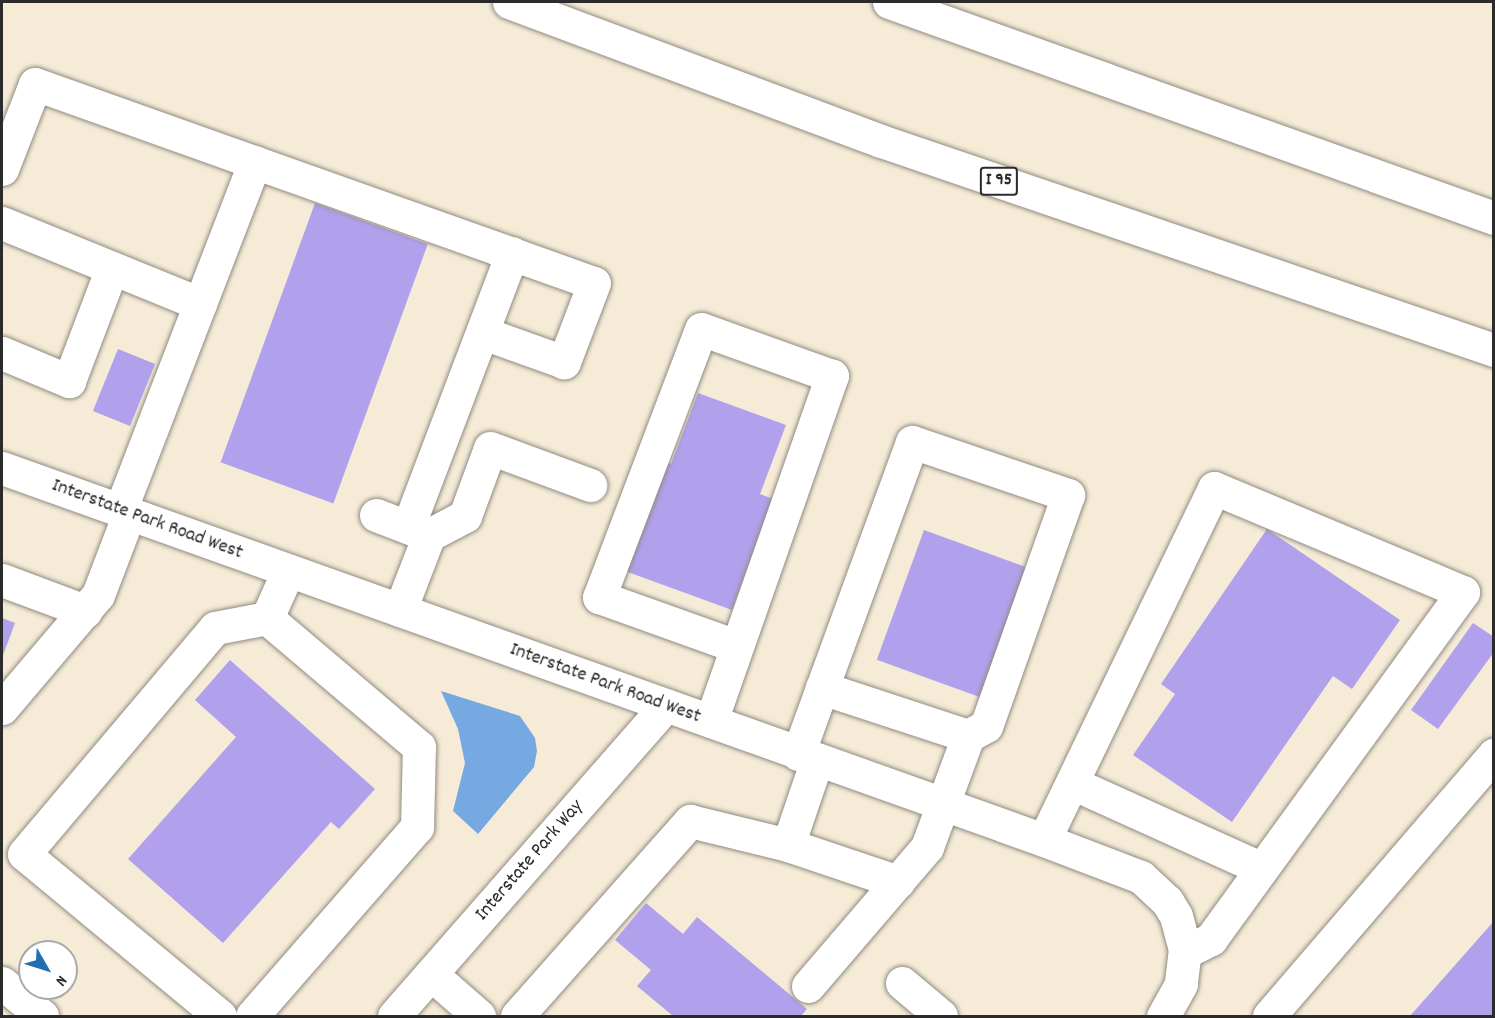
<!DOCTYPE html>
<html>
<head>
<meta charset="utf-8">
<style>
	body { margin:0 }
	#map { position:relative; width:1495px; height:1018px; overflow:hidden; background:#f6ebd7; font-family:Dekko,sans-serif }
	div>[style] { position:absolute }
	.water>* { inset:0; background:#76a8e2 }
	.building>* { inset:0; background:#b1a0eb; transform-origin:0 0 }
	.roads { filter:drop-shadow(0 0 2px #908b81) drop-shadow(0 0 2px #908b81) }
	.minor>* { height:33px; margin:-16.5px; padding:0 16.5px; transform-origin:16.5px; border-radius:16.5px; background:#fff }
	.highway>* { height:33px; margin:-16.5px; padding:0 16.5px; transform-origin:16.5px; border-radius:16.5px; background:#fff }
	span { translate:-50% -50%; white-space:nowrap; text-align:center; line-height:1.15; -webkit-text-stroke:4.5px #fff; paint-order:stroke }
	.shield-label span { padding:2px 4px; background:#fff; border:2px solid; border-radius:4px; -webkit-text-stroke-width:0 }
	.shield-label { font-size:18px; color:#2b2b2b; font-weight:700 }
	.street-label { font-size:20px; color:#2b2b2b }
	.frame { position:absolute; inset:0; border:3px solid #2b2b2b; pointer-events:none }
	.north { position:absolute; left:18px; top:940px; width:60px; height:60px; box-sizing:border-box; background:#fff; border:2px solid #aaa; border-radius:50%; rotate:129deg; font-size:16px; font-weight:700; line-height:24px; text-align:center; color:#2b2b2b }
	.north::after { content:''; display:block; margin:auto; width:21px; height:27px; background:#1f6fb2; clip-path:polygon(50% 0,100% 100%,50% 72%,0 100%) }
</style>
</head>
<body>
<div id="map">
	<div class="water">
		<div style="clip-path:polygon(441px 691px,520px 716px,535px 738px,537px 751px,534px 767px,478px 834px,453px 811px,465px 763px,458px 729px)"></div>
	</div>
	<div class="building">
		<div style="left:315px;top:203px;width:120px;height:276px;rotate:20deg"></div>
		<div style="left:118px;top:349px;width:40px;height:67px;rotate:22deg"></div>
		<div style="clip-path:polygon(698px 393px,786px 425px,760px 494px,773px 499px,732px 610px,625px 571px,665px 462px,671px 464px)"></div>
		<div style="clip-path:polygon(1267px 529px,1400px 620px,1352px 689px,1333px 676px,1232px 822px,1133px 755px,1175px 694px,1161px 684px)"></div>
		<div style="left:924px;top:530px;width:110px;height:138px;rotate:20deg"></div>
		<div style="clip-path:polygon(2px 618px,15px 623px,2px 658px)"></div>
		<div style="clip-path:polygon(1473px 623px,1494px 637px,1494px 652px,1438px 729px,1411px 710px)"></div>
		<div style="clip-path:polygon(230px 660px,375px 789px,339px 829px,331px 822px,223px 943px,128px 859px,236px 737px,195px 700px)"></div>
		<div style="clip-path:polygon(646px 903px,683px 934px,697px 917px,807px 1009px,801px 1016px,673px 1016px,637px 986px,651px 970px,615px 940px)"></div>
		<div style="clip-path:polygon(1494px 921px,1494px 1016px,1410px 1016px)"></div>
	</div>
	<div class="roads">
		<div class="minor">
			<div style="left:2px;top:169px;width:91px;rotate:-68.8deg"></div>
			<div style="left:35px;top:84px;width:593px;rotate:19.6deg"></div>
			<div style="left:594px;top:283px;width:85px;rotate:110.8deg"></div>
			<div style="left:564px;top:362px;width:86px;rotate:-160.3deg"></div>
			<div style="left:2px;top:223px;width:214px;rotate:22.2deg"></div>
			<div style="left:2px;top:353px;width:73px;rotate:22.7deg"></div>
			<div style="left:69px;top:381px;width:121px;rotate:-69.2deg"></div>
			<div style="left:2px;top:468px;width:1106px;rotate:19.65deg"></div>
			<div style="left:1044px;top:840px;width:104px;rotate:20.9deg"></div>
			<div style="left:1141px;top:877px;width:35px;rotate:43deg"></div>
			<div style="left:1167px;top:901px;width:17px;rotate:59deg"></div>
			<div style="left:1176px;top:916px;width:34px;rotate:75deg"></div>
			<div style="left:1185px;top:949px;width:35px;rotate:97deg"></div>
			<div style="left:1181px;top:984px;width:37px;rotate:119deg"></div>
			<div style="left:120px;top:511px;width:374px;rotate:-68.9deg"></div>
			<div style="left:376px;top:515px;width:56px;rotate:21deg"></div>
			<div style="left:408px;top:527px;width:293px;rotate:-69.2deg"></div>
			<div style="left:2px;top:580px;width:89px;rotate:20.5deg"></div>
			<div style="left:400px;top:610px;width:80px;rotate:-68.9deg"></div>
			<div style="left:429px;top:535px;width:41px;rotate:-27.8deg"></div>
			<div style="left:465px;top:516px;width:72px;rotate:-69.8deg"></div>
			<div style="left:490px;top:448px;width:107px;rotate:20.3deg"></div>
			<div style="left:2px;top:708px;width:148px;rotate:-49.7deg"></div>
			<div style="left:98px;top:595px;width:87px;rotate:-69.1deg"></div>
			<div style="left:711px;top:721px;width:366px;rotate:-70.7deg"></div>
			<div style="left:832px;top:376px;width:139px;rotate:-160.3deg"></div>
			<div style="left:701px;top:329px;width:287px;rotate:110.8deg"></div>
			<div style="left:599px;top:597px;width:145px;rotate:19.7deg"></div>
			<div style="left:798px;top:754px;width:70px;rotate:-70deg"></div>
			<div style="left:822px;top:688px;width:262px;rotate:-69.9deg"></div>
			<div style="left:912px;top:442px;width:165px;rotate:18.8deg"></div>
			<div style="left:1068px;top:495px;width:245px;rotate:109.5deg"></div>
			<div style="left:986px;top:726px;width:21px;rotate:151deg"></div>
			<div style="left:968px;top:736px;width:154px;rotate:-161.8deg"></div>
			<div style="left:1072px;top:783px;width:206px;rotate:24.3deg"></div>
			<div style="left:1044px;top:840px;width:391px;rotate:-64.2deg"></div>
			<div style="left:1214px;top:488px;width:270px;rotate:22.7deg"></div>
			<div style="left:1463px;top:592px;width:429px;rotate:126deg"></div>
			<div style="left:1211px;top:939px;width:29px;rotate:153deg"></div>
			<div style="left:788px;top:845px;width:90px;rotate:-71.2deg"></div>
			<div style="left:431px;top:974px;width:64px;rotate:41.2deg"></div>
			<div style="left:2px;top:983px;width:52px;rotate:39.5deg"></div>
			<div style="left:902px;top:983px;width:51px;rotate:40.2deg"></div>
			<div style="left:808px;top:986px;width:183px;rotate:-49.4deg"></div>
			<div style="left:927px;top:847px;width:118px;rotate:-69.7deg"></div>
			<div style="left:220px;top:1016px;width:254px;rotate:-140.4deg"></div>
			<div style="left:24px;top:854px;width:296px;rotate:-49.8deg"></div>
			<div style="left:215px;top:628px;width:53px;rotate:-10.9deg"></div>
			<div style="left:267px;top:618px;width:51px;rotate:-65.9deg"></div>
			<div style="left:252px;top:1016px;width:251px;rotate:-48.9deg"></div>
			<div style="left:417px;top:827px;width:80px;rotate:-88.6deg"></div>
			<div style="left:419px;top:747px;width:199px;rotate:-139.7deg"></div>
			<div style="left:394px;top:1016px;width:413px;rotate:-48.8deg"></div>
			<div style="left:517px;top:1016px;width:261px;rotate:-48.4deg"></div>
			<div style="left:690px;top:821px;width:101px;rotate:13.8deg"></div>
			<div style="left:788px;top:845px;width:116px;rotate:18.6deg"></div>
			<div style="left:1269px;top:1016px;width:345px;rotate:-49.3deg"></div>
		</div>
		<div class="highway">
			<div style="left:509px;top:2px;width:397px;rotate:20.5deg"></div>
			<div style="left:881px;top:141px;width:648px;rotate:18.83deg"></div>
			<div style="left:889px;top:2px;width:642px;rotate:19.65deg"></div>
		</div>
	</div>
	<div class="shield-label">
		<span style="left:999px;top:181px">I 95</span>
	</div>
	<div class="street-label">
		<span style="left:147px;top:520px;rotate:20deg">Interstate Park Road West</span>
		<span style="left:605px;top:684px;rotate:20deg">Interstate Park Road West</span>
		<span style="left:530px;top:861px;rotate:-49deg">Interstate Park Way</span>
	</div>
	<div class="frame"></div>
	<div class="north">N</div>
</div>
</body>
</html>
